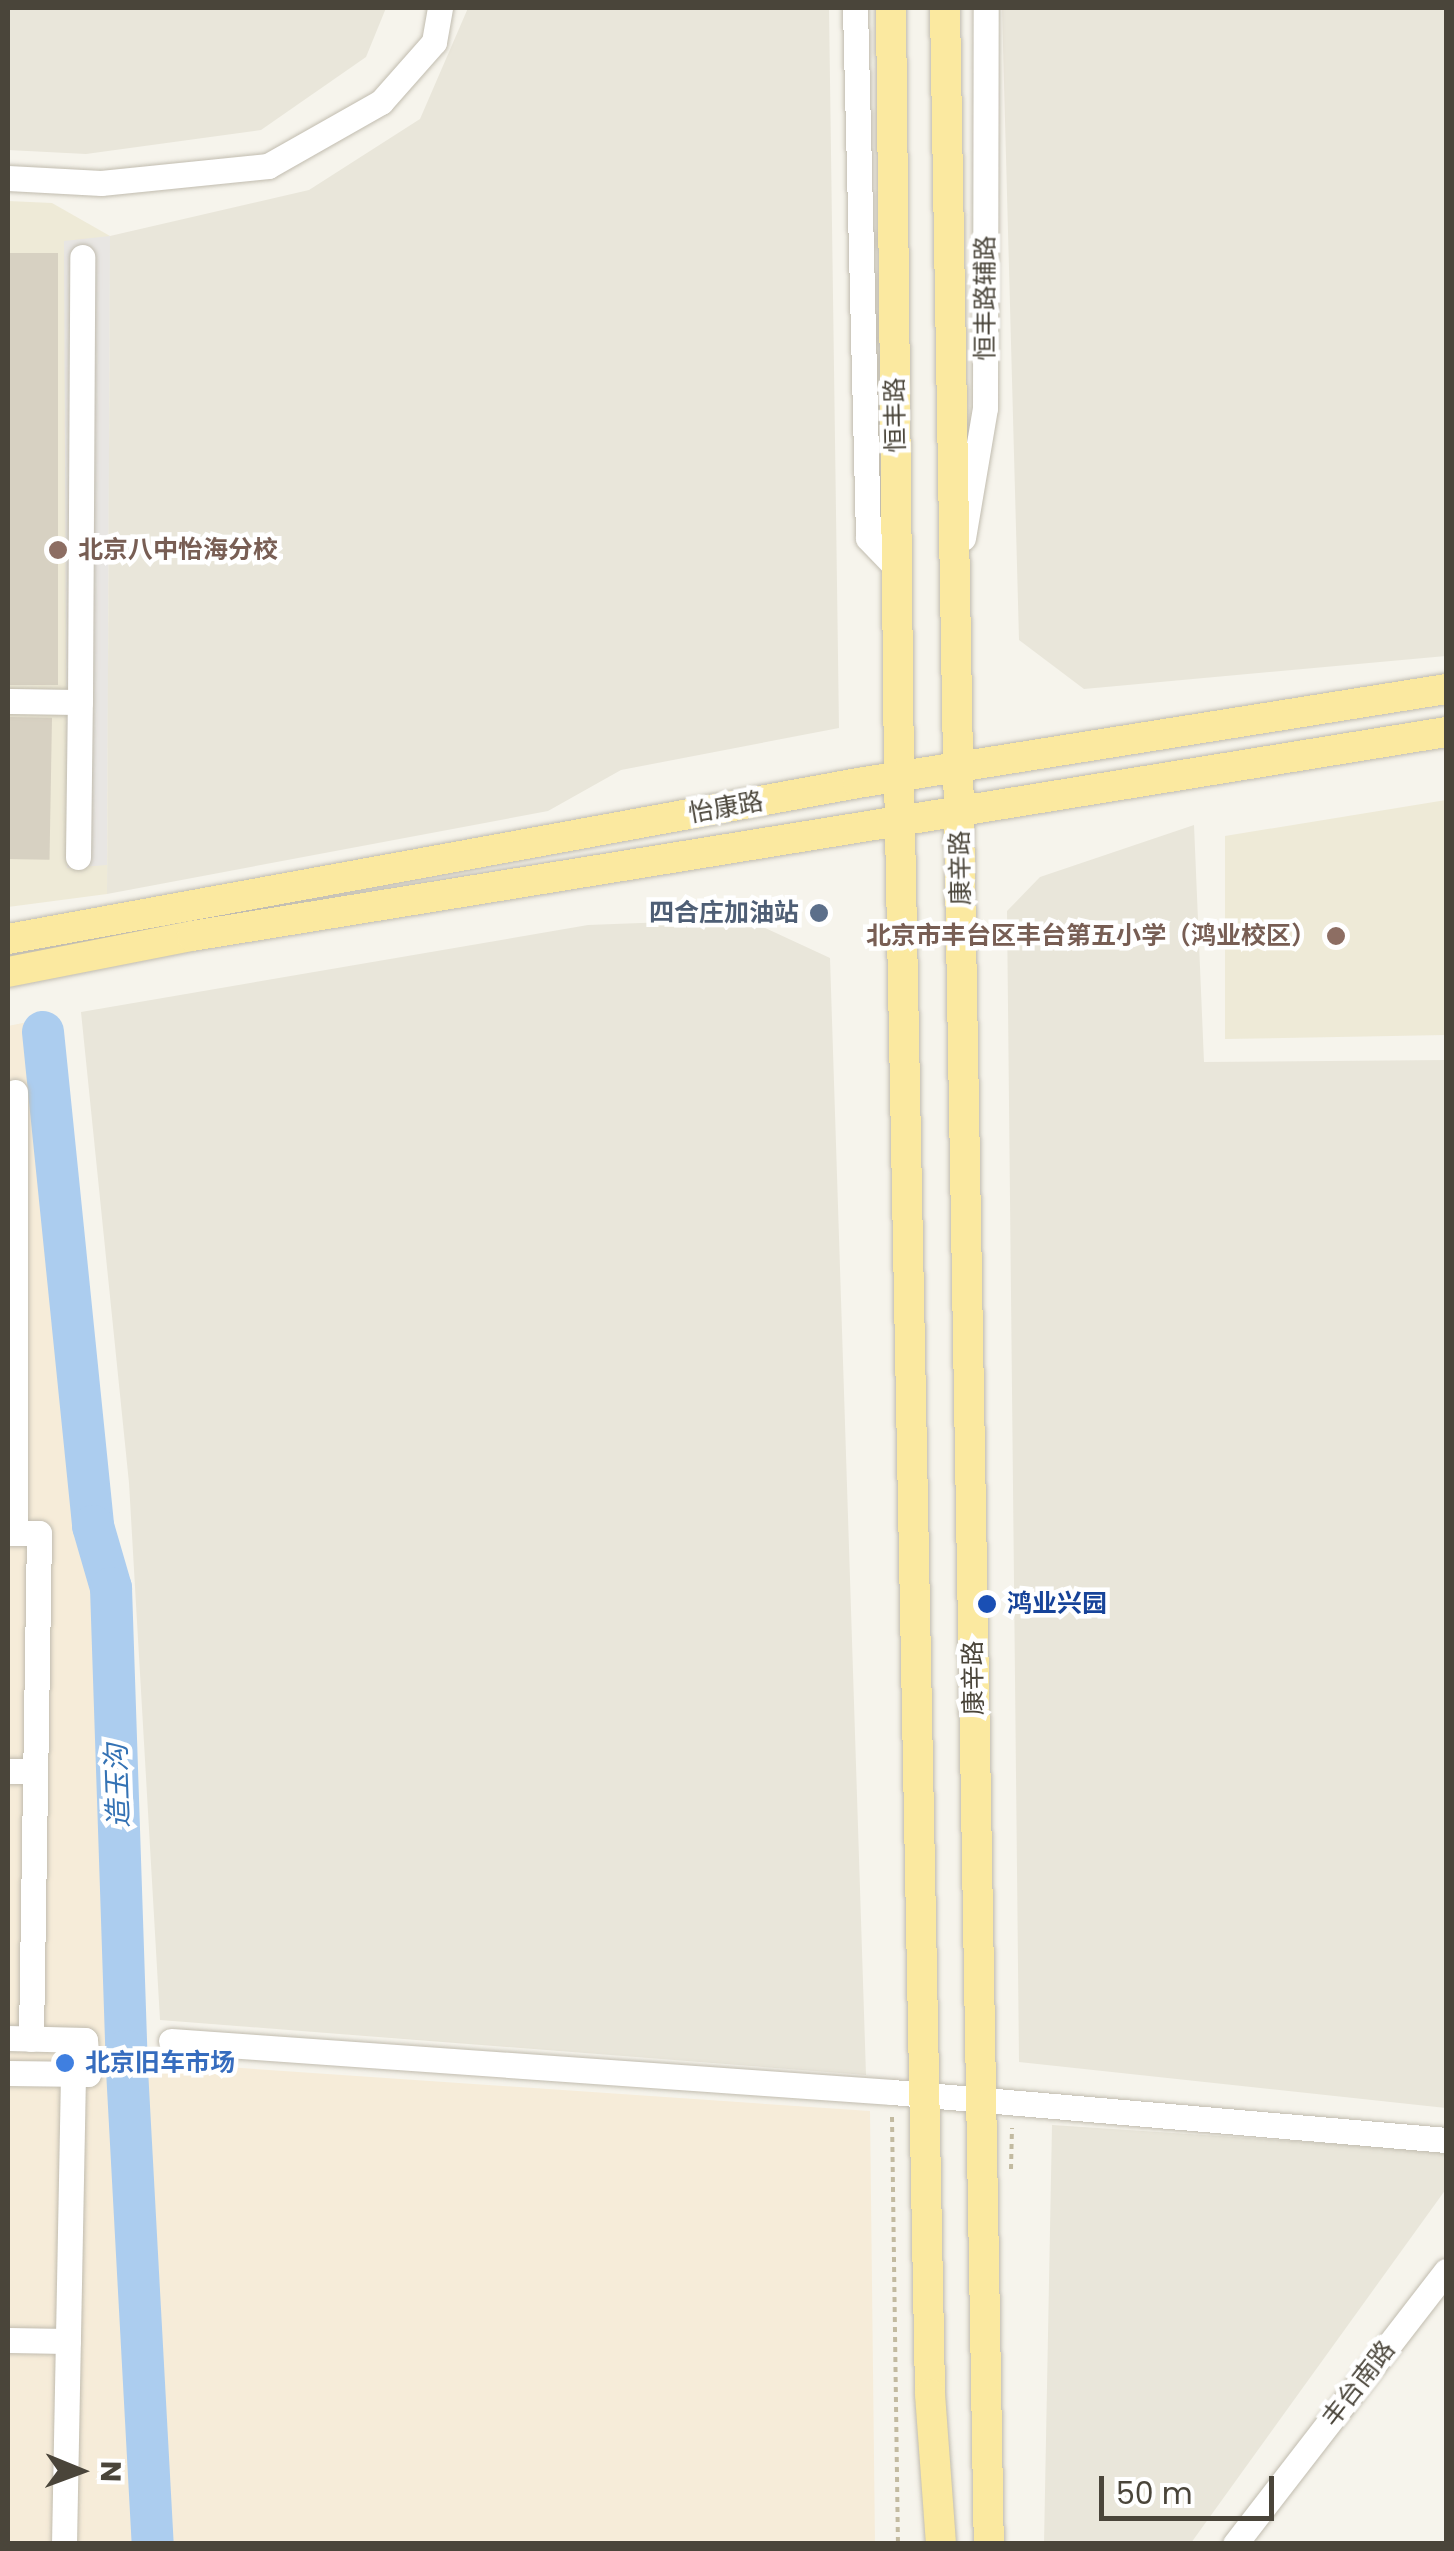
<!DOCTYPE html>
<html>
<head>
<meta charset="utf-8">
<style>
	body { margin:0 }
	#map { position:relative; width:1454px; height:2551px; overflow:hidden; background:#f6f4ec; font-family:Poppins,"Noto Sans SC",sans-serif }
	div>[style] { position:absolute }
	.residential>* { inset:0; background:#e9e6da }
	.commercial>* { inset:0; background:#f6ecd9 }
	.education>* { inset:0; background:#eeead7 }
	.parking>* { inset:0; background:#e8e6e3 }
	.river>* { height:42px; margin:-21px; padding:0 21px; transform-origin:21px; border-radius:21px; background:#accdef }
	.building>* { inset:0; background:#d7d1c2; transform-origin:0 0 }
	.path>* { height:4px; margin-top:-2px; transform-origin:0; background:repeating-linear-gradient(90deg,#c2baa0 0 5px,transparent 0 10px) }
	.roads { filter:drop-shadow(0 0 2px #c1bcaf) drop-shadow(0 0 2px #c1bcaf) }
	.minor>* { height:25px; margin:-12.5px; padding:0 12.5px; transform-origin:12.5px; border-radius:12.5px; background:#fff }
	.major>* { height:30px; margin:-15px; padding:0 15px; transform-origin:15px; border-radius:15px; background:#fbe9a0 }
	.dots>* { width:28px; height:28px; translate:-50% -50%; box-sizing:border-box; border:5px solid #fff; border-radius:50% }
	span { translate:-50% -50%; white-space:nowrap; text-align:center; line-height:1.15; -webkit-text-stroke:9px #fff; paint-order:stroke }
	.street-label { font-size:25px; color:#4a453a }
	.education-label { font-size:25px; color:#785e54; font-weight:700 }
	.left { translate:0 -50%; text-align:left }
	.right { translate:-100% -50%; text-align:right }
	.service-label { font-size:25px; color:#4e5e75; font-weight:700 }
	.transit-label { font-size:25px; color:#164399; font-weight:700 }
	.shop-label { font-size:25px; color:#366cbe; font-weight:700 }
	.water-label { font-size:28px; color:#3472b4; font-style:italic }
	.frame { position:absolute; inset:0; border:10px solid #4a453a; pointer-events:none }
	.north { position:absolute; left:30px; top:2421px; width:100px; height:100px; -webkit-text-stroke:8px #fff; paint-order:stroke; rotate:91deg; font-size:28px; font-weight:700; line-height:40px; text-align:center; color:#4a453a }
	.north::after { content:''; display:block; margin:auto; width:35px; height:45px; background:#4a453a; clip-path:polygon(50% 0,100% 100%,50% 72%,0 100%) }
	.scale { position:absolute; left:1099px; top:2476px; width:175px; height:45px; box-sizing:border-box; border:5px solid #4a453a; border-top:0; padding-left:12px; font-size:30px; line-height:35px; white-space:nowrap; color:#4a453a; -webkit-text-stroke:8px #fff; paint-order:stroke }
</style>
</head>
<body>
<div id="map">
	<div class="residential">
		<div style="clip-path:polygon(8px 8px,386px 8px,366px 57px,261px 130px,86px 154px,8px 150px)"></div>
		<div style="clip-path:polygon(468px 8px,829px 8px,839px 728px,621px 770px,548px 811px,107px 894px,110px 236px,309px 190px,420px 119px)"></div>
		<div style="clip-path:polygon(1002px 8px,1446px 8px,1446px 656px,1084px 689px,1019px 640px)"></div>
		<div style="clip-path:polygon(1194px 825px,1204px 1062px,1446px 1060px,1446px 2108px,1019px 2062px,1007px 911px,1040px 877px)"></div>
		<div style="clip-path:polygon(746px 919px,830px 958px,866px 2075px,160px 2020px,129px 1483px,81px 1012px,588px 925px)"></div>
		<div style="clip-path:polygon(1052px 2125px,1446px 2151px,1446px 2189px,1191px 2543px,1044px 2544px)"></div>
	</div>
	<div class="commercial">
		<div style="clip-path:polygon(33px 1021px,76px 1530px,99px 1583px,147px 2543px,8px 2544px,8px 1026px)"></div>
		<div style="clip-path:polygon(137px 2061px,870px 2111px,875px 2543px,162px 2543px)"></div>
	</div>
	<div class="education">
		<div style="clip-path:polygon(8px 201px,52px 203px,110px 236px,107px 894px,8px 907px)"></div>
		<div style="clip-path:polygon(1446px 800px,1446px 1035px,1225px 1039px,1225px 836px)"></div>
	</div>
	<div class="parking">
		<div style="clip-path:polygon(110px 236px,107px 865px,67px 868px,64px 241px)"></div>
	</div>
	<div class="river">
		<div style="left:43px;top:1032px;width:497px;rotate:84.2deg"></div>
		<div style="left:93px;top:1526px;width:65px;rotate:73.8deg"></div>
		<div style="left:111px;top:1588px;width:463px;rotate:88.1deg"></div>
		<div style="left:126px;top:2051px;width:494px;rotate:86.9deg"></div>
	</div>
	<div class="building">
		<div style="left:8px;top:253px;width:50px;height:432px"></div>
		<div style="left:8px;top:717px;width:44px;height:142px;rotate:1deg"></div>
	</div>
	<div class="path">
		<div style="left:892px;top:2117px;width:427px;rotate:89.2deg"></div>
		<div style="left:1011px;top:2169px;width:41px;rotate:-88.6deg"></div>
	</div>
	<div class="roads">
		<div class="minor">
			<div style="left:855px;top:8px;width:530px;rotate:88.59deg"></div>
			<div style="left:868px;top:538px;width:42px;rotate:46deg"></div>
			<div style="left:8px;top:178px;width:93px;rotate:3.1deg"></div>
			<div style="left:101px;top:183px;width:168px;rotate:-5.8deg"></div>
			<div style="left:268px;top:166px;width:130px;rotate:-29.5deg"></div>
			<div style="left:381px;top:102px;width:80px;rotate:-48.5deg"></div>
			<div style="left:434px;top:42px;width:35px;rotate:-80deg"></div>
			<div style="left:963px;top:538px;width:132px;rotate:-80.4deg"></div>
			<div style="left:985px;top:408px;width:400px;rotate:-89.9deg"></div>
			<div style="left:8px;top:701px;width:72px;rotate:0.8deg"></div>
			<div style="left:80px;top:702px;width:445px;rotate:-89.7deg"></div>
			<div style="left:78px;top:857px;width:155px;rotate:-89.3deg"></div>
			<div style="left:8px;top:1533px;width:7px"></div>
			<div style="left:15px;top:1533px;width:441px;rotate:-90deg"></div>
			<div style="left:15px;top:1533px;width:24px"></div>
			<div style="left:39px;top:1533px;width:506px;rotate:90.91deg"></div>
			<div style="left:8px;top:1771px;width:27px"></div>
			<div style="left:8px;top:2038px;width:77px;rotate:1.5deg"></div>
			<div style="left:85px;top:2040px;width:34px;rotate:85deg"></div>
			<div style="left:88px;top:2074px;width:80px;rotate:-179.3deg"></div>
			<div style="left:171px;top:2041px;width:723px;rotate:4.05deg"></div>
			<div style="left:892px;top:2092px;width:556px;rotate:4.95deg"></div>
			<div style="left:8px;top:2340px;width:60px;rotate:1deg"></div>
			<div style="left:64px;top:2544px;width:470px;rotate:-88.9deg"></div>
			<div style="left:1235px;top:2544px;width:345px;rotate:-52.3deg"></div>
		</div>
		<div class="major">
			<div style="left:891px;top:8px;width:768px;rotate:89.4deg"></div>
			<div style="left:899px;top:776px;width:1618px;rotate:88.9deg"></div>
			<div style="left:930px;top:2394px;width:150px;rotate:85.8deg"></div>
			<div style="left:945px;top:8px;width:2536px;rotate:89.01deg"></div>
			<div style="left:8px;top:939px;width:864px;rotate:-10.4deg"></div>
			<div style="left:858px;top:783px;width:595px;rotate:-9.08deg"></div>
			<div style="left:8px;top:972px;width:187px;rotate:-11.1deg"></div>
			<div style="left:192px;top:936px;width:1270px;rotate:-9.24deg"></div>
		</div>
	</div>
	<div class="dots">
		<div style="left:58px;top:550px;background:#8d6e63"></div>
		<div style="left:819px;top:913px;background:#5c6f8a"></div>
		<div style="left:1336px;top:936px;background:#8d6e63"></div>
		<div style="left:987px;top:1604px;background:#1a4fb4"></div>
		<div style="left:65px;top:2063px;background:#3f7fe0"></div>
	</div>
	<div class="street-label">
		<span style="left:986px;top:298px;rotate:-90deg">恒丰路辅路</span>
		<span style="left:896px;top:415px;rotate:-91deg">恒丰路</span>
		<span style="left:726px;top:808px;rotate:-10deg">怡康路</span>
		<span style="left:961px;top:868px;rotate:-91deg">康辛路</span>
		<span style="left:974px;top:1678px;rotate:-91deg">康辛路</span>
		<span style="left:1359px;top:2384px;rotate:-52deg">丰台南路</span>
	</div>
	<div class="education-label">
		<span class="left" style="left:78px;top:550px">北京八中怡海分校</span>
		<span class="right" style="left:1316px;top:936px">北京市丰台区丰台第五小学（鸿业校区）</span>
	</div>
	<div class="service-label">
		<span class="right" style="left:799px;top:913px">四合庄加油站</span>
	</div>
	<div class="transit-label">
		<span class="left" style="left:1007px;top:1604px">鸿业兴园</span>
	</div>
	<div class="shop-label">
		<span class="left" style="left:85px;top:2063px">北京旧车市场</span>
	</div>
	<div class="water-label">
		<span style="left:118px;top:1786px;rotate:-92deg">造玉沟</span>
	</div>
	<div class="frame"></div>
	<div class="north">N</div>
	<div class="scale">50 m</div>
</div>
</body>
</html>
